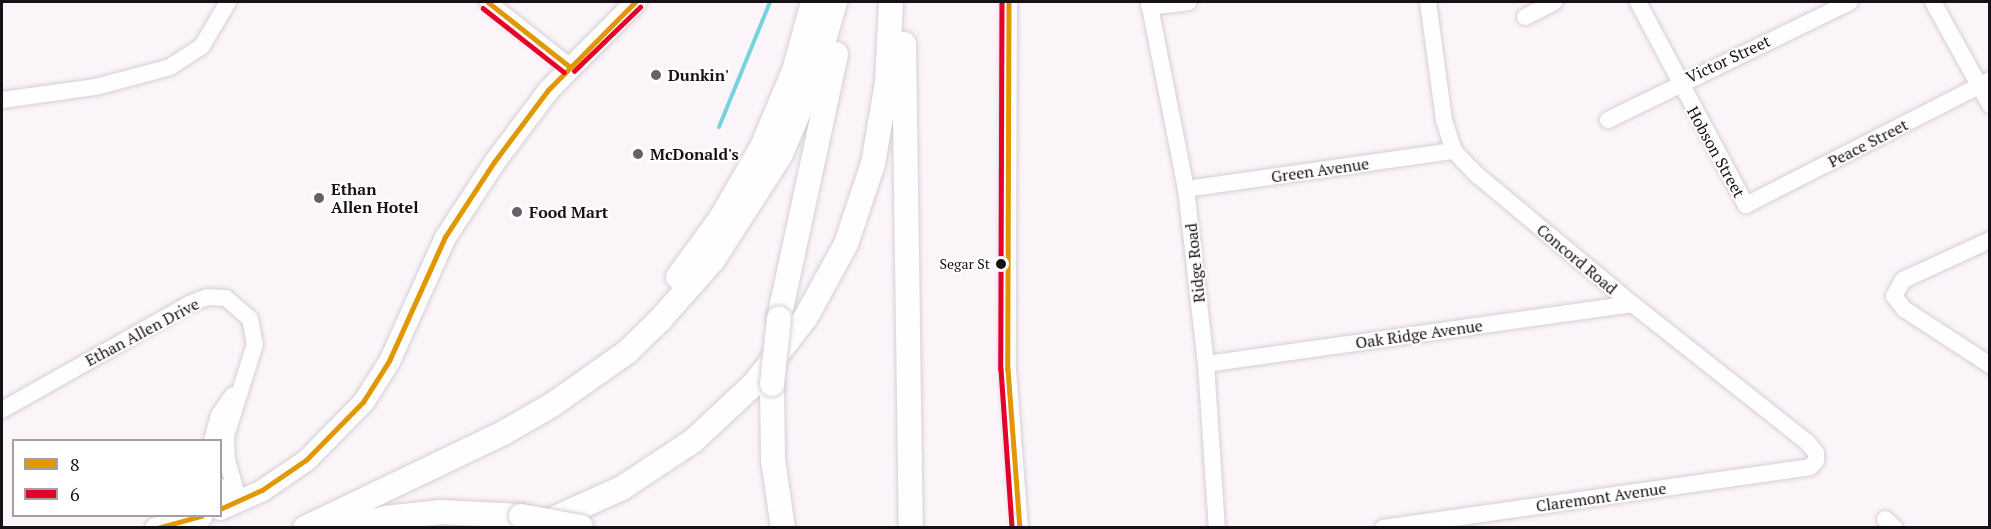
<!DOCTYPE html>
<html>
<head>
<meta charset="utf-8">
<style>
	body { margin:0 }
	#map { position:relative; width:1991px; height:529px; overflow:hidden; background:#fbf5fa; font-family:"PT Serif",serif }
	div>[style] { position:absolute }
	.stream>* { height:4px; margin:-2px; padding:0 2px; transform-origin:2px; border-radius:2px; background:#77d2df }
	.roads { filter:drop-shadow(0 0 2px #d6ced5) drop-shadow(0 0 2px #d6ced5) }
	.minor>* { height:16px; margin:-8px; padding:0 8px; transform-origin:8px; border-radius:8px; background:#fefefe }
	.major>* { height:21px; margin:-10.5px; padding:0 10.5px; transform-origin:10.5px; border-radius:10.5px; background:#fefefe }
	.highway>* { height:24px; margin:-12px; padding:0 12px; transform-origin:12px; border-radius:12px; background:#fefefe }
	.bridges { filter:drop-shadow(0 0 2px #d6ced5) drop-shadow(0 0 2px #d6ced5) }
	.highway-bridge>* { height:24px; margin:-12px; padding:0 12px; transform-origin:12px; border-radius:12px; background:#fefefe }
	.bus-1>* { height:4.5px; margin:-2.25px; padding:0 2.25px; transform-origin:2.25px; border-radius:2.25px; background:#e19702 }
	.bus-2>* { height:4.5px; margin:-2.25px; padding:0 2.25px; transform-origin:2.25px; border-radius:2.25px; background:#e4002b }
	.dots>* { width:16px; height:16px; translate:-50% -50%; box-sizing:border-box; border:3px solid #fff; border-radius:50% }
	span { translate:-50% -50%; white-space:nowrap; text-align:center; line-height:1.15; -webkit-text-stroke:4.5px #fff; paint-order:stroke }
	.bus-label { font-size:14px; color:#181017 }
	.right { translate:-100% -50%; text-align:right }
	.street-label { font-size:16px; color:#181017 }
	.poi-label { font-size:16px; color:#181017; font-weight:700 }
	.left { translate:0 -50%; text-align:left }
	.frame { position:absolute; inset:0; border:3px solid #181017; pointer-events:none }
	.legend { position:absolute; left:12px; top:439px; width:210px; height:78px; box-sizing:border-box; background:#fff; border:2px solid #a39fa2; margin:0; padding:8px 10px; list-style:none; font-size:18px; color:#181017 }
	.legend li { display:flex; align-items:center; gap:12px; height:30px }
	.legend b { width:30px; border:2px solid #a39fa2 }
</style>
</head>
<body>
<div id="map">
	<div class="stream">
		<div style="left:719px;top:127px;width:135px;rotate:-67.8deg"></div>
	</div>
	<div class="roads">
		<div class="minor">
			<div style="left:488px;top:2px;width:103px;rotate:38.3deg"></div>
			<div style="left:1009px;top:2px;width:367px;rotate:90.2deg"></div>
			<div style="left:1008px;top:369px;width:159px;rotate:85.7deg"></div>
			<div style="left:1149px;top:2px;width:191px;rotate:78.8deg"></div>
			<div style="left:1186px;top:189px;width:176px;rotate:83.5deg"></div>
			<div style="left:1206px;top:364px;width:164px;rotate:86.2deg"></div>
			<div style="left:1638px;top:2px;width:230px;rotate:62deg"></div>
			<div style="left:1746px;top:205px;width:274px;rotate:-27.1deg"></div>
			<div style="left:1933px;top:2px;width:118px;rotate:61deg"></div>
			<div style="left:1149px;top:7px;width:40px;rotate:-7.1deg"></div>
			<div style="left:1525px;top:17px;width:33px;rotate:-27deg"></div>
			<div style="left:2px;top:100px;width:95px;rotate:-7.9deg"></div>
			<div style="left:96px;top:87px;width:77px;rotate:-15.1deg"></div>
			<div style="left:170px;top:67px;width:38px;rotate:-33deg"></div>
			<div style="left:202px;top:46px;width:51px;rotate:-59.4deg"></div>
			<div style="left:1608px;top:120px;width:269px;rotate:-26deg"></div>
			<div style="left:1186px;top:189px;width:271px;rotate:-8.1deg"></div>
			<div style="left:1990px;top:240px;width:96px;rotate:155.3deg"></div>
			<div style="left:1903px;top:280px;width:18px;rotate:119deg"></div>
			<div style="left:1894px;top:296px;width:16px;rotate:52deg"></div>
			<div style="left:1904px;top:309px;width:103px;rotate:33.1deg"></div>
			<div style="left:1206px;top:364px;width:430px;rotate:-8deg"></div>
			<div style="left:2px;top:410px;width:215px;rotate:-29.5deg"></div>
			<div style="left:189px;top:304px;width:19px;rotate:-21deg"></div>
			<div style="left:207px;top:297px;width:19px;rotate:3deg"></div>
			<div style="left:226px;top:298px;width:32px;rotate:41deg"></div>
			<div style="left:250px;top:319px;width:25px;rotate:79deg"></div>
			<div style="left:255px;top:344px;width:96px;rotate:107.5deg"></div>
			<div style="left:226px;top:436px;width:24px;rotate:88deg"></div>
			<div style="left:227px;top:460px;width:36px;rotate:74deg"></div>
			<div style="left:237px;top:495px;width:8px;rotate:104deg"></div>
			<div style="left:235px;top:503px;width:11px;rotate:-146deg"></div>
			<div style="left:226px;top:497px;width:12px;rotate:-121deg"></div>
			<div style="left:212px;top:440px;width:26px;rotate:-74deg"></div>
			<div style="left:219px;top:415px;width:24px;rotate:-55deg"></div>
			<div style="left:1885px;top:519px;width:13px;rotate:42deg"></div>
			<div style="left:1383px;top:528px;width:431px;rotate:-8.1deg"></div>
			<div style="left:1810px;top:467px;width:8px;rotate:-45deg"></div>
			<div style="left:1816px;top:461px;width:8px;rotate:-90deg"></div>
			<div style="left:1816px;top:453px;width:14px;rotate:-129deg"></div>
			<div style="left:1807px;top:442px;width:223px;rotate:-141.7deg"></div>
			<div style="left:1632px;top:304px;width:202px;rotate:-140.2deg"></div>
			<div style="left:1477px;top:175px;width:33px;rotate:-134deg"></div>
			<div style="left:1454px;top:151px;width:33px;rotate:-108deg"></div>
			<div style="left:1444px;top:120px;width:119px;rotate:-97.7deg"></div>
		</div>
		<div class="major">
			<div style="left:220px;top:509px;width:46px;rotate:-24.3deg"></div>
			<div style="left:262px;top:490px;width:53px;rotate:-34.3deg"></div>
			<div style="left:306px;top:460px;width:81px;rotate:-45.5deg"></div>
			<div style="left:363px;top:402px;width:49px;rotate:-57.6deg"></div>
			<div style="left:389px;top:361px;width:136px;rotate:-65.7deg"></div>
			<div style="left:445px;top:237px;width:90px;rotate:-56.8deg"></div>
			<div style="left:494px;top:162px;width:90px;rotate:-53.1deg"></div>
			<div style="left:548px;top:90px;width:124px;rotate:-45.3deg"></div>
			<div style="left:155px;top:528px;width:48px;rotate:-14.6deg"></div>
		</div>
		<div class="highway">
			<div style="left:904px;top:44px;width:484px;rotate:89.2deg"></div>
			<div style="left:678px;top:277px;width:73px;rotate:-53.9deg"></div>
			<div style="left:721px;top:218px;width:82px;rotate:-60deg"></div>
			<div style="left:762px;top:147px;width:82px;rotate:-67.2deg"></div>
			<div style="left:794px;top:71px;width:72px;rotate:-74.6deg"></div>
			<div style="left:779px;top:318px;width:270px;rotate:-77.8deg"></div>
			<div style="left:772px;top:384px;width:75px;rotate:89.2deg"></div>
			<div style="left:773px;top:459px;width:70px;rotate:81.8deg"></div>
			<div style="left:540px;top:525px;width:90px;rotate:-24.3deg"></div>
			<div style="left:622px;top:488px;width:85px;rotate:-33.5deg"></div>
			<div style="left:693px;top:441px;width:85px;rotate:-43.1deg"></div>
			<div style="left:755px;top:383px;width:83px;rotate:-52.3deg"></div>
			<div style="left:806px;top:317px;width:83px;rotate:-61.3deg"></div>
			<div style="left:846px;top:244px;width:84px;rotate:-71.4deg"></div>
			<div style="left:873px;top:164px;width:83px;rotate:-80.3deg"></div>
			<div style="left:887px;top:82px;width:80px;rotate:-87.1deg"></div>
			<div style="left:305px;top:528px;width:222px;rotate:-25.6deg"></div>
			<div style="left:505px;top:432px;width:54px;rotate:-29.9deg"></div>
			<div style="left:552px;top:405px;width:92px;rotate:-35.2deg"></div>
			<div style="left:627px;top:352px;width:45px;rotate:-44.1deg"></div>
			<div style="left:659px;top:321px;width:81px;rotate:-48.5deg"></div>
			<div style="left:713px;top:260px;width:126px;rotate:-57.3deg"></div>
			<div style="left:781px;top:154px;width:85px;rotate:-67.1deg"></div>
			<div style="left:814px;top:76px;width:77px;rotate:-74.2deg"></div>
			<div style="left:346px;top:528px;width:41px;rotate:-14deg"></div>
			<div style="left:386px;top:518px;width:56px;rotate:-6.1deg"></div>
			<div style="left:442px;top:512px;width:79px;rotate:2.9deg"></div>
		</div>
	</div>
	<div class="bridges">
		<div class="highway-bridge">
			<div style="left:772px;top:384px;width:66px;rotate:-83.9deg"></div>
			<div style="left:521px;top:516px;width:61px;rotate:10.4deg"></div>
		</div>
	</div>
	<div class="bus-1">
		<div style="left:488px;top:2px;width:103px;rotate:38.3deg"></div>
		<div style="left:1009px;top:2px;width:367px;rotate:90.2deg"></div>
		<div style="left:1008px;top:369px;width:159px;rotate:85.7deg"></div>
		<div style="left:220px;top:509px;width:46px;rotate:-24.3deg"></div>
		<div style="left:262px;top:490px;width:53px;rotate:-34.3deg"></div>
		<div style="left:306px;top:460px;width:81px;rotate:-45.5deg"></div>
		<div style="left:363px;top:402px;width:49px;rotate:-57.6deg"></div>
		<div style="left:389px;top:361px;width:136px;rotate:-65.7deg"></div>
		<div style="left:445px;top:237px;width:90px;rotate:-56.8deg"></div>
		<div style="left:494px;top:162px;width:90px;rotate:-53.1deg"></div>
		<div style="left:548px;top:90px;width:124px;rotate:-45.3deg"></div>
		<div style="left:157px;top:528px;width:46px;rotate:-15.3deg"></div>
	</div>
	<div class="bus-2">
		<div style="left:1002px;top:2px;width:367px;rotate:90.2deg"></div>
		<div style="left:1001px;top:369px;width:159px;rotate:86deg"></div>
		<div style="left:483px;top:8px;width:103px;rotate:38.3deg"></div>
		<div style="left:574px;top:71px;width:92px;rotate:-44.1deg"></div>
	</div>
	<div class="dots">
		<div style="left:656px;top:75px;background:#676066"></div>
		<div style="left:638px;top:154px;background:#676066"></div>
		<div style="left:319px;top:198px;background:#676066"></div>
		<div style="left:517px;top:212px;background:#676066"></div>
		<div style="left:1001px;top:264px;background:#181017"></div>
	</div>
	<div class="bus-label">
		<span class="right" style="left:990px;top:264px">Segar St</span>
	</div>
	<div class="street-label">
		<span style="left:1728px;top:59px;rotate:-25deg">Victor Street</span>
		<span style="left:1868px;top:143px;rotate:-27deg">Peace Street</span>
		<span style="left:1716px;top:152px;rotate:61deg">Hobson Street</span>
		<span style="left:1320px;top:170px;rotate:-8deg">Green Avenue</span>
		<span style="left:1577px;top:259px;rotate:40deg">Concord Road</span>
		<span style="left:1195px;top:263px;rotate:-96deg">Ridge Road</span>
		<span style="left:142px;top:332px;rotate:-28deg">Ethan Allen Drive</span>
		<span style="left:1419px;top:334px;rotate:-8deg">Oak Ridge Avenue</span>
		<span style="left:1601px;top:497px;rotate:-8deg">Claremont Avenue</span>
	</div>
	<div class="poi-label">
		<span class="left" style="left:668px;top:75px">Dunkin'</span>
		<span class="left" style="left:650px;top:154px">McDonald's</span>
		<span class="left" style="left:331px;top:198px">Ethan<br>Allen Hotel</span>
		<span class="left" style="left:529px;top:212px">Food Mart</span>
	</div>
	<div class="frame"></div>
	<ul class="legend">
	<li><b style="height:8px;background:#e19702"></b>8</li>
	<li><b style="height:8px;background:#e4002b"></b>6</li>
	</ul>
</div>
</body>
</html>
